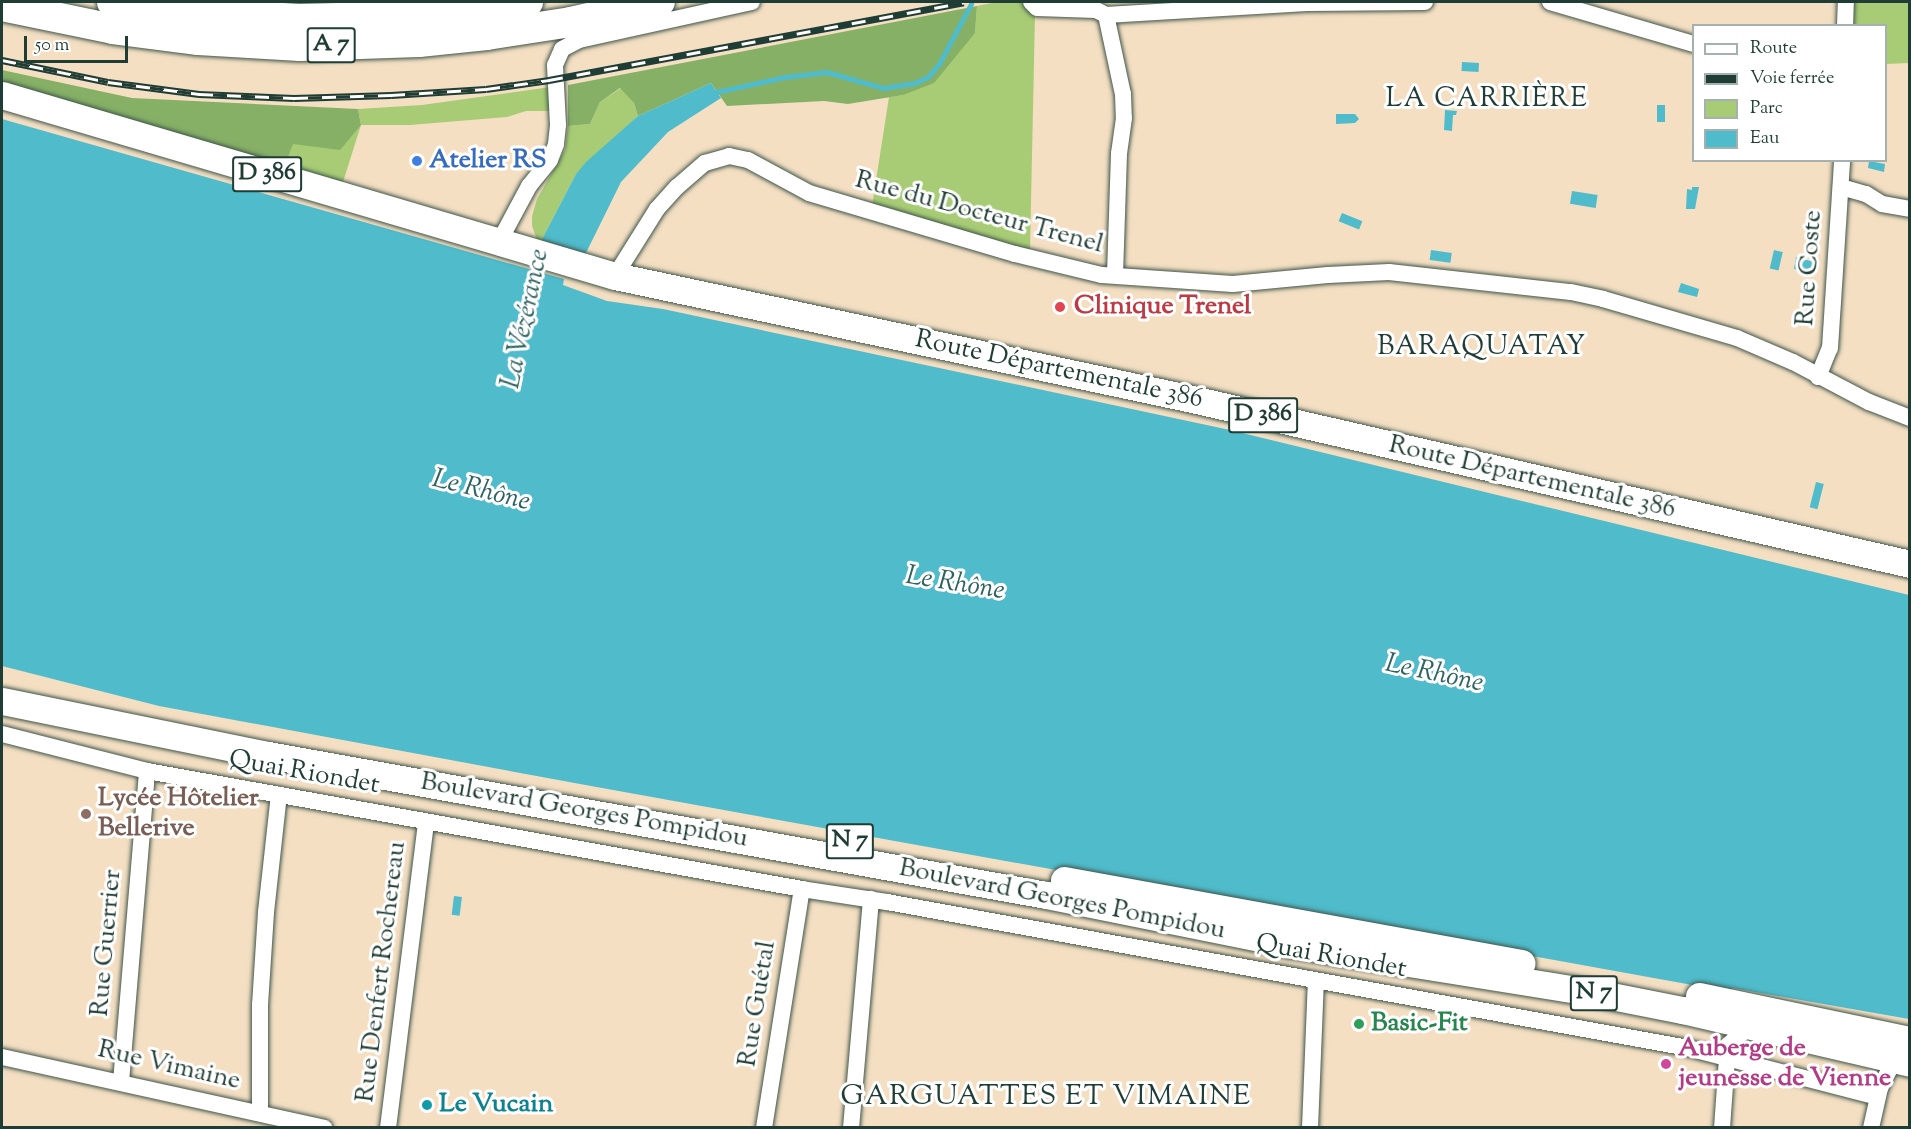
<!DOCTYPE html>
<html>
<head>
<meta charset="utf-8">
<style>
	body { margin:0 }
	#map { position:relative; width:1911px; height:1129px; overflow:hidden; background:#f4dfc3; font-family:"Sorts Mill Goudy",serif }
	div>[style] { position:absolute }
	.green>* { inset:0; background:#a8cc75 }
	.forest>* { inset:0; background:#86b066 }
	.water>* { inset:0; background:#50bbcb; transform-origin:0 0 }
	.stream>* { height:4.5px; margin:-2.25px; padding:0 2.25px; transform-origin:2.25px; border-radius:2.25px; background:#50bbcb }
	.roads { filter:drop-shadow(0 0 2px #3f5549) drop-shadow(0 0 2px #3f5549) }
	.minor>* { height:16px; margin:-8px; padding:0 8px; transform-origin:8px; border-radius:8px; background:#fff }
	.primary>* { height:27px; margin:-13.5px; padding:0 13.5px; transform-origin:13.5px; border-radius:13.5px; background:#fff }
	.motorway>* { height:30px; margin:-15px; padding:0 15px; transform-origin:15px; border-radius:15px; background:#fff }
	.rail>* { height:7px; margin-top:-3.5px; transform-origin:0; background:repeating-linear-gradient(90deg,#fff 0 14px,#1f3d34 0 28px); box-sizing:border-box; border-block:2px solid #1f3d34 }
	.dots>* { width:16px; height:16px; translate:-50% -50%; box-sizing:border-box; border:3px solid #fff; border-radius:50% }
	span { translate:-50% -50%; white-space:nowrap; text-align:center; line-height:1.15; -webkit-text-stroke:6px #fff; paint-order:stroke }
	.shield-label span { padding:2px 4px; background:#fff; border:2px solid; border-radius:4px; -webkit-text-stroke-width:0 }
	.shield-label { font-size:24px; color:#1f3d34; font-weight:700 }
	.shop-label { font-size:26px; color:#366cbe; font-weight:700 }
	.left { translate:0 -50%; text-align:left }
	.street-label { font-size:26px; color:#1f3d34 }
	.health-label { font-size:26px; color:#be3a42; font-weight:700 }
	.education-label { font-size:26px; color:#785e54; font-weight:700 }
	.leisure-label { font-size:26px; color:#27864d; font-weight:700 }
	.hotel-label { font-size:26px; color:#b23c85; font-weight:700 }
	.culture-label { font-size:26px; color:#0d838f; font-weight:700 }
	.neighbourhood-label { font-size:27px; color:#1f3d34; letter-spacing:1.5px }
	.water-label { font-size:27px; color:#2e6361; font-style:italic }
	.quarter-label { font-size:28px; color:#1f3d34; letter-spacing:1.5px }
	.frame { position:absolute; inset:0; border:3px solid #1f3d34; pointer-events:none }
	.legend { position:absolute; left:1692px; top:24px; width:195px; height:138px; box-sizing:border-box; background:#fff; border:2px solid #a5b1ae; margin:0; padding:8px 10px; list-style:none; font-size:18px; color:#1f3d34 }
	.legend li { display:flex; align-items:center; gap:12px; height:30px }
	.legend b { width:30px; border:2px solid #a5b1ae }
	.scale { position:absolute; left:24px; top:36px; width:104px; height:27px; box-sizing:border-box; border:3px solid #1f3d34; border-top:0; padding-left:8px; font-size:18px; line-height:21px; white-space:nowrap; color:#1f3d34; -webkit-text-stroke:4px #fff; paint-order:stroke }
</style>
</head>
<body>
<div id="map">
	<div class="green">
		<div style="clip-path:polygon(997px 2px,1026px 2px,1035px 15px,1030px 250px,872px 206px,889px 97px,903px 95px,975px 33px,977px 6px)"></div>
		<div style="clip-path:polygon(1909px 2px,1909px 63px,1886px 64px,1886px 26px,1854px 25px,1854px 3px)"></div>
		<div style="clip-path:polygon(551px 87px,552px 111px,526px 111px,507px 117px,410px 125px,361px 125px,343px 182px,285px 165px,292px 144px,361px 125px,358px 109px,422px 105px)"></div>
		<div style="clip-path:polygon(621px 88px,634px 103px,638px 116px,576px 174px,539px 245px,532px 226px,532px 216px,537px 199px,565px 150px,568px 126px,590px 124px,600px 102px)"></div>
	</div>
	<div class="forest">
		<div style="clip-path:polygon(977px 6px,975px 33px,934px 83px,903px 95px,848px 104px,824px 101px,727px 106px,711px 83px,638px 116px,634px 103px,620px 88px,600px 102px,590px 124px,568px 126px,568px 85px)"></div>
		<div style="clip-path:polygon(2px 70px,132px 98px,358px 109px,361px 125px,340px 150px,293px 144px,285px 165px,2px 85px)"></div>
	</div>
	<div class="water">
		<div style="left:1462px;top:62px;width:17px;height:9px;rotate:3deg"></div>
		<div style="clip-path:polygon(711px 83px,721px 98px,668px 132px,621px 182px,584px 257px,539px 245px,576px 174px,586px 162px,638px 116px)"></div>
		<div style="left:1657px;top:105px;width:8px;height:17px"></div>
		<div style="clip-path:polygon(1445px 110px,1457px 111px,1456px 115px,1453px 115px,1452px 131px,1444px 130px)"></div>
		<div style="clip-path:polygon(1336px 114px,1355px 114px,1359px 119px,1355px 123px,1336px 124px)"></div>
		<div style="clip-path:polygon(2px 119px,564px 279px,563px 285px,607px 301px,663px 309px,1230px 430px,1909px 595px,1909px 1019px,1732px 988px,1731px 992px,591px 786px,159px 706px,2px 666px)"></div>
		<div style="clip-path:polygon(1869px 161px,1885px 164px,1884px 172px,1868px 168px)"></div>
		<div style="clip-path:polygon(1692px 187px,1699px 187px,1695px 209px,1686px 209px,1687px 189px,1692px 190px)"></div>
		<div style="left:1572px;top:191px;width:26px;height:13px;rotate:9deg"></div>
		<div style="left:1342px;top:213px;width:22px;height:9px;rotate:22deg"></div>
		<div style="left:1431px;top:250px;width:21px;height:10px;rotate:8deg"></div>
		<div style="left:1774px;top:250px;width:9px;height:19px;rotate:13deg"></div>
		<div style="clip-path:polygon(1796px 257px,1814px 262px,1811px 271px,1794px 269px)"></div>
		<div style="clip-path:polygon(1681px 283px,1699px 289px,1697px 297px,1678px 292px)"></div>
		<div style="left:1816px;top:482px;width:8px;height:26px;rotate:14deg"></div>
		<div style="left:454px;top:896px;width:8px;height:19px;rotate:7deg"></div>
	</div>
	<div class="stream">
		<div style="left:712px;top:93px;width:75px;rotate:-12.4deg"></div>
		<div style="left:785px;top:77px;width:42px;rotate:-6.8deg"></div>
		<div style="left:827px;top:72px;width:59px;rotate:15.7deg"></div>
		<div style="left:884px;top:88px;width:31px;rotate:-9deg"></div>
		<div style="left:915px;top:83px;width:14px;rotate:-25deg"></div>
		<div style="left:928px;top:77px;width:17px;rotate:-50deg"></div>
		<div style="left:939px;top:64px;width:68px;rotate:-61.9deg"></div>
	</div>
	<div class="roads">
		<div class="minor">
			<div style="left:1031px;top:2px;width:8px;rotate:45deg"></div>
			<div style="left:1037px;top:8px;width:59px;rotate:1.9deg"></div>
			<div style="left:1096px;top:10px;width:11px;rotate:27deg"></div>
			<div style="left:1106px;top:15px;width:81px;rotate:77.9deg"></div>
			<div style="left:1123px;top:94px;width:24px;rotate:88deg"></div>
			<div style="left:1124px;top:118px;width:36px;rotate:98deg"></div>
			<div style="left:1119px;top:154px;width:120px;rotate:91.9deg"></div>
			<div style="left:1550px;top:2px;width:150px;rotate:16.3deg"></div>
			<div style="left:1106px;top:15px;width:201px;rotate:-3.4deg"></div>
			<div style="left:1307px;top:3px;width:118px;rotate:-0.5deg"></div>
			<div style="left:1845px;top:26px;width:24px;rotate:-88deg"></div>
			<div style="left:1841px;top:187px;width:26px;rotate:16deg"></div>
			<div style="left:1866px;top:194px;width:19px;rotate:32deg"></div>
			<div style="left:1882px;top:204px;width:28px;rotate:10deg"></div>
			<div style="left:499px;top:242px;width:64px;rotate:-61.8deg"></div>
			<div style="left:529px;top:186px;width:33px;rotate:-51deg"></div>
			<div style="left:550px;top:160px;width:17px;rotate:-69deg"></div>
			<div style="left:556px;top:144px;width:19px;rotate:-84deg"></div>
			<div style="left:558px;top:125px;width:60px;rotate:-92.9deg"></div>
			<div style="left:555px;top:65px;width:17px;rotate:-66deg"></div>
			<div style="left:562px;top:49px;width:19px;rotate:-28deg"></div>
			<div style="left:579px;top:40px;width:177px;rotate:-12.4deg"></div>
			<div style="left:615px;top:276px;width:79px;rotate:-57.9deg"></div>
			<div style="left:657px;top:209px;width:30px;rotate:-48deg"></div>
			<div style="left:677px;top:187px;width:37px;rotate:-41deg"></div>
			<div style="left:705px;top:163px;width:25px;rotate:-16deg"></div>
			<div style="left:729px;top:156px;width:19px;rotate:12deg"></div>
			<div style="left:748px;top:160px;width:69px;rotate:28.4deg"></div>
			<div style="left:809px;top:193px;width:215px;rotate:16.5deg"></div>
			<div style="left:1015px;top:254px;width:89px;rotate:13.6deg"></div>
			<div style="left:1102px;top:275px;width:131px;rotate:3.9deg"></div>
			<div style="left:1233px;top:284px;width:95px;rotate:-5.4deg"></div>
			<div style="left:1328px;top:275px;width:61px;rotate:-2.8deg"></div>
			<div style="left:1389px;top:272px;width:183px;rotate:6.3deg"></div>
			<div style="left:1571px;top:292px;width:33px;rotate:12deg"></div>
			<div style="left:1603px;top:299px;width:140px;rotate:16.2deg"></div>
			<div style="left:1737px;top:338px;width:61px;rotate:23.2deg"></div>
			<div style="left:1793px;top:362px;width:86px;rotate:27.8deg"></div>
			<div style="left:1869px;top:402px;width:44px;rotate:21.3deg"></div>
			<div style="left:1818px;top:377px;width:31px;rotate:-68deg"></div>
			<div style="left:1830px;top:348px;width:188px;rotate:-86.3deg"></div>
			<div style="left:2px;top:734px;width:150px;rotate:14.3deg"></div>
			<div style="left:147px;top:771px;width:666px;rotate:10.21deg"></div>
			<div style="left:802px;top:889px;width:86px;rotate:8.7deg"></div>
			<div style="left:887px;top:902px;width:814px;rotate:10.33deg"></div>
			<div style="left:1688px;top:1048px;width:195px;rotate:14.5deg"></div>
			<div style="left:2px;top:1057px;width:330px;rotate:12.4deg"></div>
			<div style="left:121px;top:1082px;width:312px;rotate:-85.2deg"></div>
			<div style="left:260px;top:1113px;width:108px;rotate:-90deg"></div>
			<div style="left:260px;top:1005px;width:93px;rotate:-86.3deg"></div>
			<div style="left:266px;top:912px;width:118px;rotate:-83.7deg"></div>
			<div style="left:388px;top:1128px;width:308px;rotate:-82.9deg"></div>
			<div style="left:764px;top:1128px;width:242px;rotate:-81deg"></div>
			<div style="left:851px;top:1128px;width:230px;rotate:-85deg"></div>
			<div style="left:1310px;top:1128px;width:147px;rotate:-87.7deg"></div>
			<div style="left:1722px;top:1128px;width:83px;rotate:-85.9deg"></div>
			<div style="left:1728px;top:1045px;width:33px;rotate:-40deg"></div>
			<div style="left:1871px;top:1128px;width:41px;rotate:-77.3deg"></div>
			<div style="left:1880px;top:1088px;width:31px;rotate:-63deg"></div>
		</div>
		<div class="primary">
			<div style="left:2px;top:95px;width:639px;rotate:16.45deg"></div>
			<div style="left:615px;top:276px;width:590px;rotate:12.03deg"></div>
			<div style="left:1192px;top:399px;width:737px;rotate:12.94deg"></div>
			<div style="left:2px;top:701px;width:271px;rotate:11.5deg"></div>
			<div style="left:268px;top:755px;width:790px;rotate:10.2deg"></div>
			<div style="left:1046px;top:895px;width:249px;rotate:11.4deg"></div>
			<div style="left:1290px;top:944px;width:310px;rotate:9.1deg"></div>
			<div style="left:1596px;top:993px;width:89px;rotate:11.1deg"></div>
			<div style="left:1683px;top:1010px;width:233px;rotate:13.1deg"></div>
			<div style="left:1064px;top:880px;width:465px;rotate:10.3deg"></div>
			<div style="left:1699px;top:996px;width:216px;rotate:11.8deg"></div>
		</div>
		<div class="motorway">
			<div style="left:112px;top:2px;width:91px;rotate:7deg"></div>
			<div style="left:202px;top:13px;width:97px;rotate:3.5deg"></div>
			<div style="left:299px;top:19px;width:115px;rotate:-1.5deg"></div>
			<div style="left:414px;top:16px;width:115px;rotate:-7deg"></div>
			<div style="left:2px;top:6px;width:113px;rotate:11.7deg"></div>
			<div style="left:113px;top:29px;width:86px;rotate:7.4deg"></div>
			<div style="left:198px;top:40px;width:102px;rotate:3.4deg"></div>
			<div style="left:300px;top:46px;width:119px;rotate:-1.9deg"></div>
			<div style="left:419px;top:42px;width:68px;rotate:-5.9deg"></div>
			<div style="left:487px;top:35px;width:85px;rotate:-8.8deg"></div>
			<div style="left:571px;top:22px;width:91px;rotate:-12.7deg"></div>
		</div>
	</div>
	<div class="rail">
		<div style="left:2px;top:60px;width:108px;rotate:11.7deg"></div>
		<div style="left:108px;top:82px;width:92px;rotate:7.5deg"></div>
		<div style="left:199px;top:94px;width:95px;rotate:2.4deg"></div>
		<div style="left:294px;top:98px;width:97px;rotate:-1.8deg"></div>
		<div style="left:391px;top:95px;width:95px;rotate:-3.6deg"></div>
		<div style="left:486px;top:89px;width:64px;rotate:-8.1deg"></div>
		<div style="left:549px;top:80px;width:422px;rotate:-10.6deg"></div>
	</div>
	<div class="dots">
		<div style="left:417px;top:161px;background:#3f7fe0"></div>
		<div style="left:1060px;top:307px;background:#e0444e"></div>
		<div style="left:86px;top:814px;background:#8d6e63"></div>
		<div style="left:1359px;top:1024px;background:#2e9e5b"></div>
		<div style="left:1666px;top:1064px;background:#d1479c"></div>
		<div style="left:427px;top:1105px;background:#0f9aa8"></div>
	</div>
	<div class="shield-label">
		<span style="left:331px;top:45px">A 7</span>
		<span style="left:267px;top:174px">D 386</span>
		<span style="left:1263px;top:415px">D 386</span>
		<span style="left:850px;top:841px">N 7</span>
		<span style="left:1594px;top:993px">N 7</span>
	</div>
	<div class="shop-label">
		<span class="left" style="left:429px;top:161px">Atelier RS</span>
	</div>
	<div class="street-label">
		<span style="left:979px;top:213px;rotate:15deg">Rue du Docteur Trenel</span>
		<span style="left:1810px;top:268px;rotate:-86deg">Rue Coste</span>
		<span style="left:1059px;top:370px;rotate:12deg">Route Départementale 386</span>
		<span style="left:1532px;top:478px;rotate:13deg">Route Départementale 386</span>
		<span style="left:304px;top:773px;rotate:10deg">Quai Riondet</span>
		<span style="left:584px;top:811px;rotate:10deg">Boulevard Georges Pompidou</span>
		<span style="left:1062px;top:900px;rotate:11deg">Boulevard Georges Pompidou</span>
		<span style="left:107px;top:943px;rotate:-85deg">Rue Guerrier</span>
		<span style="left:1331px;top:957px;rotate:10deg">Quai Riondet</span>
		<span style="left:382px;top:972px;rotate:-83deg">Rue Denfert Rochereau</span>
		<span style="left:758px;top:1004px;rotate:-81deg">Rue Guétal</span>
		<span style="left:169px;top:1066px;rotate:13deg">Rue Vimaine</span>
	</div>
	<div class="health-label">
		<span class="left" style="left:1074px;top:307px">Clinique Trenel</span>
	</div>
	<div class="education-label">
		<span class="left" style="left:98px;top:814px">Lycée Hôtelier<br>Bellerive</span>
	</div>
	<div class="leisure-label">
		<span class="left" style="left:1371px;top:1024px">Basic-Fit</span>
	</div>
	<div class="hotel-label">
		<span class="left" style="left:1678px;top:1064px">Auberge de<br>jeunesse de Vienne</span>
	</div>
	<div class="culture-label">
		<span class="left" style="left:439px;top:1105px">Le Vucain</span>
	</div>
	<div class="neighbourhood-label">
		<span style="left:1487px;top:100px">LA CARRIÈRE</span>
		<span style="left:1482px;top:348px">BARAQUATAY</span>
	</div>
	<div class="water-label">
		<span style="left:526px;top:319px;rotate:-78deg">La Vézérance</span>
		<span style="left:481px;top:491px;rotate:14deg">Le Rhône</span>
		<span style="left:955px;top:584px;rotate:9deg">Le Rhône</span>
		<span style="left:1434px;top:674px;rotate:12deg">Le Rhône</span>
	</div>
	<div class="quarter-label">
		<span style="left:1046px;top:1097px">GARGUATTES ET VIMAINE</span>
	</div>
	<div class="frame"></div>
	<ul class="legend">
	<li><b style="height:8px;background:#fff"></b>Route</li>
	<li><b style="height:8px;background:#1f3d34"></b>Voie ferrée</li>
	<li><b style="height:16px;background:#a8cc75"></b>Parc</li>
	<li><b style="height:16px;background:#50bbcb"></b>Eau</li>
	</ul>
	<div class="scale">50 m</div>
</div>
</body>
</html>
